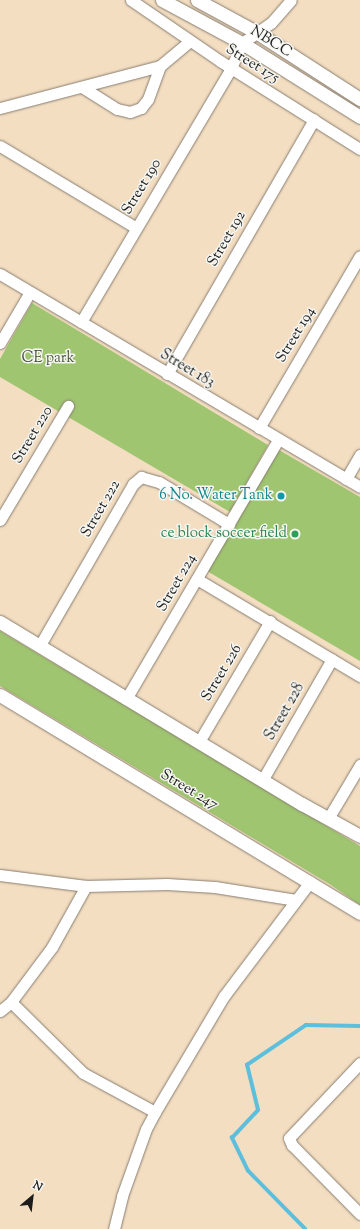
<!DOCTYPE html>
<html>
<head>
<meta charset="utf-8">
<style>
	body { margin:0 }
	#map { position:relative; width:360px; height:1229px; overflow:hidden; background:#f3dec2; font-family:"Sorts Mill Goudy",serif }
	div>[style] { position:absolute }
	.green>* { inset:0; background:#9fc570 }
	.stream>* { height:3.5px; margin:-1.75px; padding:0 1.75px; transform-origin:1.75px; border-radius:1.75px; background:#5dbfdb }
	.roads { filter:drop-shadow(0 0 1px #887d6f) drop-shadow(0 0 1px #887d6f) }
	.minor>* { height:11px; margin:-5.5px; padding:0 5.5px; transform-origin:5.5px; border-radius:5.5px; background:#fff }
	.tertiary>* { height:13px; margin:-6.5px; padding:0 6.5px; transform-origin:6.5px; border-radius:6.5px; background:#fff }
	.dots>* { width:11px; height:11px; translate:-50% -50%; box-sizing:border-box; border:2px solid #f6f6f2; border-radius:50% }
	span { translate:-50% -50%; white-space:nowrap; text-align:center; line-height:1.15; -webkit-text-stroke:3px #f6f6f2; paint-order:stroke }
	.street-label { font-size:15px; color:#1c1c1c }
	.park-label { font-size:15px; color:#4a5739 }
	.culture-label { font-size:15px; color:#0d838f }
	.right { translate:-100% -50%; text-align:right }
	.leisure-label { font-size:15px; color:#27864d }
	.north { position:absolute; left:12px; top:1177px; width:40px; height:40px; -webkit-text-stroke:3px #f6f6f2; paint-order:stroke; rotate:28deg; font-size:11px; font-weight:700; line-height:16px; text-align:center; color:#1c1c1c }
	.north::after { content:''; display:block; margin:auto; width:14px; height:18px; background:#1c1c1c; clip-path:polygon(50% 0,100% 100%,50% 72%,0 100%) }
</style>
</head>
<body>
<div id="map">
	<div class="green">
		<div style="clip-path:polygon(32px 303px,268px 445px,230px 512px,0 377px,0 359px)"></div>
		<div style="clip-path:polygon(279px 450px,360px 497px,360px 661px,207px 571px)"></div>
		<div style="clip-path:polygon(0 631px,360px 846px,360px 905px,331px 885px,0 686px)"></div>
	</div>
	<div class="stream">
		<div style="left:305px;top:1229px;width:81px;rotate:-134.5deg"></div>
		<div style="left:248px;top:1171px;width:37px;rotate:-116deg"></div>
		<div style="left:232px;top:1138px;width:38px;rotate:-47deg"></div>
		<div style="left:258px;top:1110px;width:46px;rotate:-103.7deg"></div>
		<div style="left:247px;top:1065px;width:71px;rotate:-34.1deg"></div>
		<div style="left:306px;top:1025px;width:54px;rotate:1.1deg"></div>
	</div>
	<div class="roads">
		<div class="minor">
			<div style="left:131px;top:0;width:108px;rotate:34.4deg"></div>
			<div style="left:220px;top:61px;width:165px;rotate:32.2deg"></div>
			<div style="left:82px;top:87px;width:41px;rotate:32.2deg"></div>
			<div style="left:117px;top:109px;width:13px;rotate:13deg"></div>
			<div style="left:130px;top:112px;width:12px;rotate:-20deg"></div>
			<div style="left:141px;top:108px;width:11px;rotate:-52deg"></div>
			<div style="left:148px;top:99px;width:35px;rotate:-70deg"></div>
			<div style="left:0;top:108px;width:165px;rotate:-14.7deg"></div>
			<div style="left:160px;top:66px;width:39px;rotate:-40deg"></div>
			<div style="left:0;top:146px;width:157px;rotate:31deg"></div>
			<div style="left:0;top:274px;width:418px;rotate:30.6deg"></div>
			<div style="left:81px;top:322px;width:295px;rotate:-59.4deg"></div>
			<div style="left:231px;top:68px;width:27px;rotate:-66deg"></div>
			<div style="left:242px;top:43px;width:35px;rotate:-35deg"></div>
			<div style="left:271px;top:23px;width:30px;rotate:-49deg"></div>
			<div style="left:0;top:343px;width:59px;rotate:-59.5deg"></div>
			<div style="left:167px;top:374px;width:294px;rotate:-60deg"></div>
			<div style="left:259px;top:428px;width:199px;rotate:-59.6deg"></div>
			<div style="left:346px;top:479px;width:28px;rotate:-60deg"></div>
			<div style="left:0;top:520px;width:133px;rotate:-59.2deg"></div>
			<div style="left:197px;top:579px;width:190px;rotate:30.8deg"></div>
			<div style="left:40px;top:645px;width:186px;rotate:-60deg"></div>
			<div style="left:133px;top:484px;width:11px;rotate:-41deg"></div>
			<div style="left:141px;top:477px;width:19px;rotate:16deg"></div>
			<div style="left:159px;top:482px;width:82px;rotate:31deg"></div>
			<div style="left:126px;top:699px;width:300px;rotate:-59.6deg"></div>
			<div style="left:200px;top:740px;width:138px;rotate:-59.5deg"></div>
			<div style="left:263px;top:779px;width:138px;rotate:-60.1deg"></div>
			<div style="left:329px;top:817px;width:61px;rotate:-59.2deg"></div>
			<div style="left:0;top:875px;width:87px;rotate:7.3deg"></div>
			<div style="left:86px;top:886px;width:81px;rotate:-1.4deg"></div>
			<div style="left:167px;top:884px;width:48px;rotate:3.6deg"></div>
			<div style="left:215px;top:887px;width:82px;rotate:9.1deg"></div>
			<div style="left:11px;top:1002px;width:101px;rotate:44.6deg"></div>
			<div style="left:83px;top:1073px;width:82px;rotate:28.4deg"></div>
			<div style="left:0;top:1011px;width:14px;rotate:-39deg"></div>
			<div style="left:11px;top:1002px;width:69px;rotate:-53.3deg"></div>
			<div style="left:52px;top:947px;width:70px;rotate:-60.9deg"></div>
			<div style="left:360px;top:1063px;width:103px;rotate:133.4deg"></div>
			<div style="left:289px;top:1138px;width:8px;rotate:67deg"></div>
			<div style="left:292px;top:1145px;width:97px;rotate:45.4deg"></div>
			<div style="left:114px;top:1229px;width:34px;rotate:-76deg"></div>
			<div style="left:122px;top:1196px;width:71px;rotate:-70.3deg"></div>
			<div style="left:146px;top:1129px;width:19px;rotate:-62deg"></div>
			<div style="left:155px;top:1112px;width:135px;rotate:-59.3deg"></div>
			<div style="left:224px;top:996px;width:143px;rotate:-53deg"></div>
		</div>
		<div class="tertiary">
			<div style="left:162px;top:0;width:91px;rotate:28.3deg"></div>
			<div style="left:242px;top:43px;width:139px;rotate:32.1deg"></div>
			<div style="left:197px;top:0;width:67px;rotate:28.5deg"></div>
			<div style="left:256px;top:32px;width:124px;rotate:32.8deg"></div>
			<div style="left:0;top:622px;width:353px;rotate:31.1deg"></div>
			<div style="left:302px;top:804px;width:66px;rotate:28.9deg"></div>
			<div style="left:0;top:695px;width:421px;rotate:31.2deg"></div>
		</div>
	</div>
	<div class="dots">
		<div style="left:281px;top:496px;background:#0f9aa8"></div>
		<div style="left:295px;top:534px;background:#2e9e5b"></div>
	</div>
	<div class="street-label">
		<span style="left:271px;top:42px;rotate:32deg">NBCC</span>
		<span style="left:252px;top:64px;rotate:32deg">Street 175</span>
		<span style="left:142px;top:187px;rotate:-59deg">Street 190</span>
		<span style="left:227px;top:239px;rotate:-60deg">Street 192</span>
		<span style="left:296px;top:335px;rotate:-59deg">Street 194</span>
		<span style="left:187px;top:369px;rotate:31deg">Street 183</span>
		<span style="left:33px;top:435px;rotate:-59deg">Street 220</span>
		<span style="left:101px;top:509px;rotate:-60deg">Street 222</span>
		<span style="left:177px;top:583px;rotate:-60deg">Street 224</span>
		<span style="left:222px;top:673px;rotate:-59deg">Street 226</span>
		<span style="left:285px;top:712px;rotate:-60deg">Street 228</span>
		<span style="left:189px;top:790px;rotate:31deg">Street 247</span>
	</div>
	<div class="park-label">
		<span style="left:48px;top:359px">CE park</span>
	</div>
	<div class="culture-label">
		<span class="right" style="left:273px;top:496px">6 No. Water Tank</span>
	</div>
	<div class="leisure-label">
		<span class="right" style="left:287px;top:534px">ce_block_soccer_field</span>
	</div>
	<div class="north">N</div>
</div>
</body>
</html>
